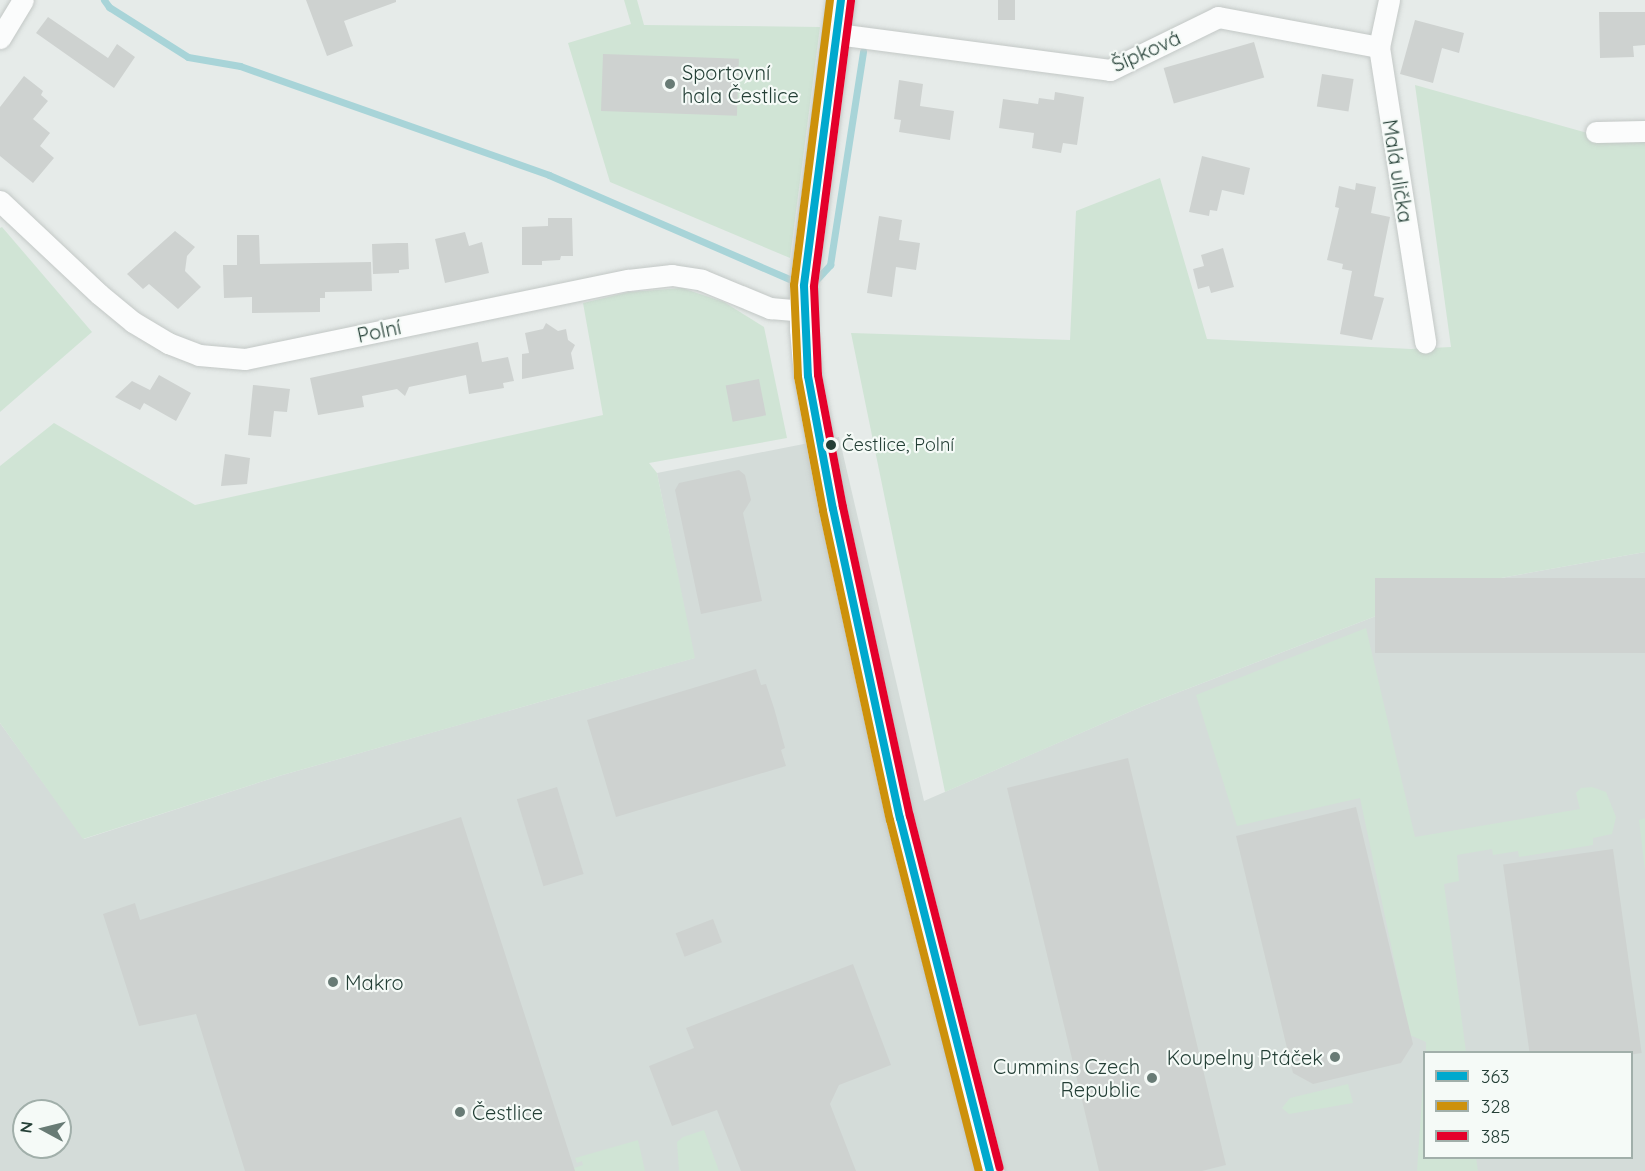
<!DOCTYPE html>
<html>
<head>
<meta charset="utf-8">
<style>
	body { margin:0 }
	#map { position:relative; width:1645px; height:1171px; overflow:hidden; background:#e6ebe9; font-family:Quicksand,sans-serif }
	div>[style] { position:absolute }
	.built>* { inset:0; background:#d4dcd9 }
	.green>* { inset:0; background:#d0e4d5 }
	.stream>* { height:7px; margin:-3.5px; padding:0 3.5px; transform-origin:3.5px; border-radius:3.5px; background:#a8d4d8 }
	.building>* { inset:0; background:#ced2d0; transform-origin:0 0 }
	.roads { filter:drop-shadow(0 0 2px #c3c8c6) drop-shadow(0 0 2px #c3c8c6) }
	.street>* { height:21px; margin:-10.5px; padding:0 10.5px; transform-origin:10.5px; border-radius:10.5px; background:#fbfcfc }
	.secondary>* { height:28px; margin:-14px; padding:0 14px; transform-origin:14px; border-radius:14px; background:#fbfcfc }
	.bus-1>* { height:8px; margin:-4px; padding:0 4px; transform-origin:4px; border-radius:4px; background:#00a9ce }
	.bus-2>* { height:8px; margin:-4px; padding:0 4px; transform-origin:4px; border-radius:4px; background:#cd910b }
	.bus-3>* { height:8px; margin:-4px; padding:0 4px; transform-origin:4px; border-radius:4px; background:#e4002b }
	.dots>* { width:16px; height:16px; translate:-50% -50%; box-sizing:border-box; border:3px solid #f5faf7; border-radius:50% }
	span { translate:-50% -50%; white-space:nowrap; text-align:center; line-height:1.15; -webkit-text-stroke:4.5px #f5faf7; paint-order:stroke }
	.bus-label { font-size:18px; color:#243f36 }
	.left { translate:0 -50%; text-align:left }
	.street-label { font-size:20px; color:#243f36 }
	.poi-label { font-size:20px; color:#243f36 }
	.right { translate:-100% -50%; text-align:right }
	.legend { position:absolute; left:1423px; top:1051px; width:210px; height:108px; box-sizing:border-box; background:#f5faf7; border:2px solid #a1afaa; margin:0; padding:8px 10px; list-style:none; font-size:18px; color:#243f36 }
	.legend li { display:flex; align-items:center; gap:12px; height:30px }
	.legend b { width:30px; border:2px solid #a1afaa }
	.north { position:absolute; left:12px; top:1099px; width:60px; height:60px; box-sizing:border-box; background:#f5faf7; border:2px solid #a1afaa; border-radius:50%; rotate:277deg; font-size:16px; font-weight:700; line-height:24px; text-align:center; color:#243f36 }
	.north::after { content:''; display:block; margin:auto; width:21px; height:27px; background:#687b75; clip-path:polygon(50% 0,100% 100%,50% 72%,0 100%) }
</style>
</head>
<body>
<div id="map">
	<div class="built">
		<div style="clip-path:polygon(evenodd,839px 437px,924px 801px,1143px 706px,1451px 587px,1645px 552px,1645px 1171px,0 1171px,0 723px,84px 839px,279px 776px,694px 658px,657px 473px,839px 437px,1424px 1052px,1632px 1052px,1632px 1158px,1424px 1158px,1424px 1052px,839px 437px,24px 1111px,60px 1111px,60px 1147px,24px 1147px,24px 1111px)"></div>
	</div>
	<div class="green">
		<div style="clip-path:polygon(624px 0,637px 0,644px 25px,820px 27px,790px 258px,610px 182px,568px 43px,631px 24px)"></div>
		<div style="clip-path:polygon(1415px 85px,1591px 134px,1645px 133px,1645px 552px,1451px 587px,1143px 706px,945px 792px,851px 333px,1070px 340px,1076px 211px,1160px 178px,1207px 339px,1411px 349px,1451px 347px)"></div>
		<div style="clip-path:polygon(2px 227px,92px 332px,0 412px,0 228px)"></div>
		<div style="clip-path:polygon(682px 288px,724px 302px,764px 327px,787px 438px,649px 463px,657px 473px,695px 658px,279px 776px,83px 839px,0 723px,0 466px,54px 423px,195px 505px,603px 415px,583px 303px,629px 292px)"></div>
		<div style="clip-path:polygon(1366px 628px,1415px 837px,1580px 809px,1576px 793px,1581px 788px,1592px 787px,1606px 792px,1616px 817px,1612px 834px,1593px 838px,1593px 845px,1519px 857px,1518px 851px,1493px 855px,1492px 849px,1457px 855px,1459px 881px,1444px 884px,1466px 1052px,1426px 1052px,1426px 1042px,1410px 1035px,1360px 798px,1237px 826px,1196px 695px)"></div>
		<div style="clip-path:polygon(1645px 818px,1645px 871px,1639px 820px)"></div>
		<div style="clip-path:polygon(1424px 1069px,1424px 1158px,1476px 1158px,1478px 1171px,1417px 1171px)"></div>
		<div style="clip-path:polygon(1348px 1084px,1353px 1103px,1289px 1114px,1282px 1108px,1290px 1098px)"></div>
		<div style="clip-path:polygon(704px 1130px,719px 1171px,679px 1171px,677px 1142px,683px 1137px)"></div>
		<div style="clip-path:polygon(638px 1140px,645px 1171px,575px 1171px,574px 1168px,583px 1165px,582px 1161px,577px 1163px,575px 1158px)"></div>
	</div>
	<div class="stream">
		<div style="left:104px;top:0;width:9px;rotate:54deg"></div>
		<div style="left:109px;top:7px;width:93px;rotate:32.3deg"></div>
		<div style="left:188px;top:57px;width:53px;rotate:9.8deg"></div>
		<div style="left:240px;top:66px;width:328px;rotate:19.4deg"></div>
		<div style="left:549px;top:175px;width:265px;rotate:23.4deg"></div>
		<div style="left:816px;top:280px;width:21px;rotate:-47deg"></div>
		<div style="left:830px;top:265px;width:216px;rotate:-81.2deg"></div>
	</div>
	<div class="building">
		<div style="clip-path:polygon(306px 0,396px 0,396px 2px,344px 21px,353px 46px,327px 56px)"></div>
		<div style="left:998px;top:0;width:17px;height:20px"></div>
		<div style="clip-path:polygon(1599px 12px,1645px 12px,1645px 45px,1633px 46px,1634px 57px,1600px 58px)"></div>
		<div style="clip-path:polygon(48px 17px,108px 58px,117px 44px,135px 57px,114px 88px,36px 33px)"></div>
		<div style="clip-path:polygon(1415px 20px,1464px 33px,1459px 53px,1442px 48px,1433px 83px,1400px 74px)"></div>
		<div style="left:1254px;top:42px;width:37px;height:94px;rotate:74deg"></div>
		<div style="left:603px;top:54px;width:136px;height:57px;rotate:2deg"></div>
		<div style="left:1322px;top:74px;width:32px;height:33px;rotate:9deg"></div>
		<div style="clip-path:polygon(24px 76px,43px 91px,41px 95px,48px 101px,33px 119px,50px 133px,40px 146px,54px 158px,33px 183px,0 156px,0 107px)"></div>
		<div style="clip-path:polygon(899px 80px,923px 84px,920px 106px,954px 111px,950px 140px,899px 132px,901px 120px,894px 119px)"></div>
		<div style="clip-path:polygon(1055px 92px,1084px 97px,1077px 145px,1063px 143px,1061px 153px,1032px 148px,1034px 133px,999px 128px,1003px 99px,1038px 104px,1039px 98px,1054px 100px)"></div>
		<div style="clip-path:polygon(1202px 156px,1250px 168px,1244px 195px,1222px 190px,1217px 211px,1210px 210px,1209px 216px,1189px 212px)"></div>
		<div style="clip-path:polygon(1356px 183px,1376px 187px,1371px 213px,1390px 217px,1374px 296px,1384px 298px,1372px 340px,1340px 334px,1352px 271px,1342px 269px,1343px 264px,1327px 260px,1339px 208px,1335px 207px,1339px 186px,1355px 190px)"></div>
		<div style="clip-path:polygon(879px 216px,902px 220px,899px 240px,920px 243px,916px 270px,896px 267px,892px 297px,867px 293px)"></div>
		<div style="clip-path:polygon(548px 218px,572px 218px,573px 256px,561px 256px,560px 260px,542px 261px,542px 265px,522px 265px,522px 227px,548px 226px)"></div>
		<div style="clip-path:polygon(175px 231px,195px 247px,187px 256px,185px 271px,201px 287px,178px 309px,149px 284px,143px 289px,127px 274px)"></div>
		<div style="clip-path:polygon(465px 232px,469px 246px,482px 242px,489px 273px,445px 283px,435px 239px)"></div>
		<div style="clip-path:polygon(237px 235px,259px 235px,260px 264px,371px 262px,372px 291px,325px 292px,325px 298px,320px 298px,320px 312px,252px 313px,252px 297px,224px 298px,223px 265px,237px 265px)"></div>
		<div style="clip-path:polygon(398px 243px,408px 243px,409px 269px,399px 270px,399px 273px,373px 274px,372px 244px)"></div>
		<div style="clip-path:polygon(1223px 248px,1234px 287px,1211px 293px,1209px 286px,1198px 289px,1193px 269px,1204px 266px,1201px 255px)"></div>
		<div style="clip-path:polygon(546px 323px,558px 331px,566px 329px,568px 340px,575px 345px,571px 353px,574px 369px,522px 379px,522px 354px,529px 353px,525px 333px,543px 329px)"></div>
		<div style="clip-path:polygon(478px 342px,482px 362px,508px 357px,514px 381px,503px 383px,504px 388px,469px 394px,466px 375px,409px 387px,405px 396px,397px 389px,362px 396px,364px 407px,318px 415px,310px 378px)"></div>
		<div style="clip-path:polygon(159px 375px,191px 393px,176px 421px,144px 403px,140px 410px,115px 397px,132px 381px,150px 390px)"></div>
		<div style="left:759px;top:379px;width:37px;height:34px;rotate:79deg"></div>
		<div style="clip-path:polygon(253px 385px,290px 389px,287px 412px,274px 411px,271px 437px,248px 435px)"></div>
		<div style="clip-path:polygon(225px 454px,250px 458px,247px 484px,221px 486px)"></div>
		<div style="clip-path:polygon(739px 470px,745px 475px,751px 500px,743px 513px,762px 601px,701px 614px,675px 490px,679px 483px)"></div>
		<div style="left:1645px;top:578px;width:75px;height:270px;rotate:90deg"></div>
		<div style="clip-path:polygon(756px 669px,761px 685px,766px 684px,774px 708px,785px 748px,781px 750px,786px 766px,616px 817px,587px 720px)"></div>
		<div style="clip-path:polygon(1128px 758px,1226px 1165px,1202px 1171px,1099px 1171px,1007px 788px)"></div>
		<div style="left:557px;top:787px;width:91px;height:42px;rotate:73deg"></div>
		<div style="clip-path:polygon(1356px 807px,1413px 1044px,1401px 1063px,1313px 1084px,1293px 1073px,1236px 836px)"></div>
		<div style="clip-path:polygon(461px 817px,575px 1171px,245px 1171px,196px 1014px,139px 1026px,103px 914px,135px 903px,140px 920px)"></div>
		<div style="left:1613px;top:849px;width:206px;height:111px;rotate:82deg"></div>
		<div style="left:713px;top:919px;width:25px;height:40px;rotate:69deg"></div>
		<div style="clip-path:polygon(853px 964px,891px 1065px,839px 1085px,830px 1104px,856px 1171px,741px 1171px,717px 1110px,672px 1126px,649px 1066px,694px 1048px,686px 1028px)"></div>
	</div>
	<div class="roads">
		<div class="street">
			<div style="left:1389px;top:0;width:48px;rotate:102deg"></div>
			<div style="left:1379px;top:47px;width:299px;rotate:81.1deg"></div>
			<div style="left:837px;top:34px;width:275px;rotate:7.5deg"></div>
			<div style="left:1110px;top:70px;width:120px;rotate:-26.1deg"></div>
			<div style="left:1218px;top:17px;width:164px;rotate:10.6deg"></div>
			<div style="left:0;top:38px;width:44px;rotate:-58.8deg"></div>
			<div style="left:1596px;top:132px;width:49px;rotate:-1.2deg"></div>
			<div style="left:0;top:201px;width:136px;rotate:43.2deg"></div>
			<div style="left:99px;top:294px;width:44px;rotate:39.5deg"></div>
			<div style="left:133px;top:322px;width:41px;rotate:31deg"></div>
			<div style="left:168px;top:343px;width:33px;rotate:21deg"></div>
			<div style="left:199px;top:355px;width:46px;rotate:5deg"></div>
			<div style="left:245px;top:359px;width:391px;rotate:-11.7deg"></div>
			<div style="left:628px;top:280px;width:44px;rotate:-6.5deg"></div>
			<div style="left:672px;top:275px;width:30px;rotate:9deg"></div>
			<div style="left:702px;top:280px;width:74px;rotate:22.4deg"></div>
			<div style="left:770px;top:308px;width:33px;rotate:5deg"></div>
		</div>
		<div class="secondary">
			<div style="left:841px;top:0;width:288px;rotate:97.4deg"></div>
			<div style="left:804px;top:286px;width:43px;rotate:90deg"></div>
			<div style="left:804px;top:329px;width:47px;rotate:85.1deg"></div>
			<div style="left:808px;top:376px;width:135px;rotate:79.4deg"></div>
			<div style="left:833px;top:509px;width:316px;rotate:77.8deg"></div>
			<div style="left:900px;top:818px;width:364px;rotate:75.7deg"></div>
		</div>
	</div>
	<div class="bus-1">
		<div style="left:841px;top:0;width:288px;rotate:97.4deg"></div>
		<div style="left:804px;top:286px;width:90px;rotate:87.5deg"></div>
		<div style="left:808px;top:376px;width:135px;rotate:79.4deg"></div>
		<div style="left:833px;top:509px;width:316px;rotate:77.8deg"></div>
		<div style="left:900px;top:818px;width:364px;rotate:75.7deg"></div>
	</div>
	<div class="bus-2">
		<div style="left:830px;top:0;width:287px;rotate:97.2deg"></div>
		<div style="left:794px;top:285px;width:92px;rotate:87.5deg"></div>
		<div style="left:798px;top:377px;width:136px;rotate:79.4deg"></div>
		<div style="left:823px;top:511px;width:316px;rotate:77.8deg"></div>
		<div style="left:890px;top:820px;width:362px;rotate:75.8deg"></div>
	</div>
	<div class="bus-3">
		<div style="left:851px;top:1px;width:288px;rotate:97.4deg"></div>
		<div style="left:814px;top:287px;width:88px;rotate:87.4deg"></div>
		<div style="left:818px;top:375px;width:134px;rotate:79.3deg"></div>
		<div style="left:843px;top:507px;width:316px;rotate:77.8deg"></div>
		<div style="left:910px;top:816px;width:363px;rotate:75.7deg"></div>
	</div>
	<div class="dots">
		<div style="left:670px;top:84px;background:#687b75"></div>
		<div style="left:831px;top:445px;background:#243f36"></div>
		<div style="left:333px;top:982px;background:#687b75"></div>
		<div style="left:1335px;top:1057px;background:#687b75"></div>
		<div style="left:1152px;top:1078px;background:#687b75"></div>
		<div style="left:460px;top:1112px;background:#687b75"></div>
	</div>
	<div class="bus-label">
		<span class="left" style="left:842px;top:445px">Čestlice, Polní</span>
	</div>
	<div class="street-label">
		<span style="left:1146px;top:51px;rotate:-24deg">Šípková</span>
		<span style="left:1398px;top:171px;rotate:81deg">Malá ulička</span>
		<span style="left:379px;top:331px;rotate:-12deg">Polní</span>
	</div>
	<div class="poi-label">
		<span class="left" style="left:682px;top:84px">Sportovní<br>hala Čestlice</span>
		<span class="left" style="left:345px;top:982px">Makro</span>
		<span class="right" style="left:1323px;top:1057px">Koupelny Ptáček</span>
		<span class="right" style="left:1140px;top:1078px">Cummins Czech<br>Republic</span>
		<span class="left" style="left:472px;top:1112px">Čestlice</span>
	</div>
	<ul class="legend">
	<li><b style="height:8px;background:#00a9ce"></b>363</li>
	<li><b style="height:8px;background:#cd910b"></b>328</li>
	<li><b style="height:8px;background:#e4002b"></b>385</li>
	</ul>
	<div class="north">N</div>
</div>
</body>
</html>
